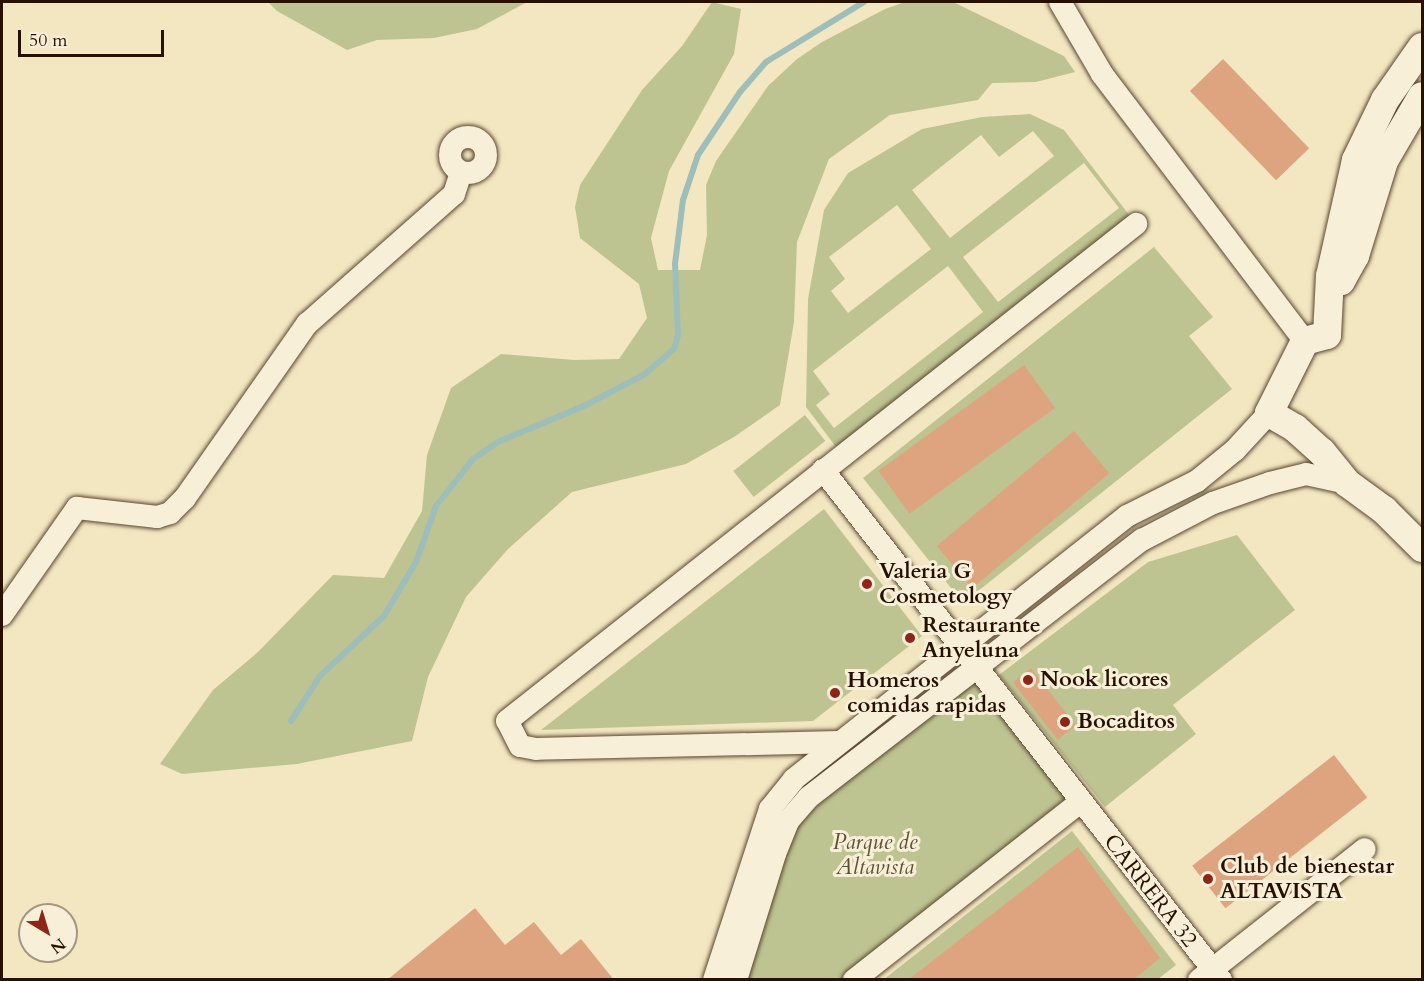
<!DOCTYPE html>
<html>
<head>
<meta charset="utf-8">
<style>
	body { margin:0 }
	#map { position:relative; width:1424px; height:981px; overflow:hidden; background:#f3e7c1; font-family:Cardo,serif }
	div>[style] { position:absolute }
	.green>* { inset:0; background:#bec491; transform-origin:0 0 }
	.stream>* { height:6px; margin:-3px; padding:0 3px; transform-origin:3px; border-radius:3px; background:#9dbeb9 }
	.building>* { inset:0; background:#dea37f; transform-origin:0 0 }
	.roads { filter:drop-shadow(0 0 2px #5a4630) drop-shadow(0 0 2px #5a4630) }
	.minor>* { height:22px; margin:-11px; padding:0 11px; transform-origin:11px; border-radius:11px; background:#f7efd7 }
	.minor>.ring { margin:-11px; padding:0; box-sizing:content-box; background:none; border:22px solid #f7efd7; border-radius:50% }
	.tertiary>* { height:28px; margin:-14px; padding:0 14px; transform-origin:14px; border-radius:14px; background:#f7efd7 }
	.dots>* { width:16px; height:16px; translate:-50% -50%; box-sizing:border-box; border:3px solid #f7efd7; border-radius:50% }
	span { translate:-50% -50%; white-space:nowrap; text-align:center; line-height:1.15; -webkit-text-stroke:6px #f7efd7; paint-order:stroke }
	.poi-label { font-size:22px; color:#271000; font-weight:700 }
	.left { translate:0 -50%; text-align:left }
	.park-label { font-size:22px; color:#5c4f33; font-style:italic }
	.street-label { font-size:22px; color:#271000 }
	.frame { position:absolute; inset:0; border:3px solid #271000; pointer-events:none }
	.north { position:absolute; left:18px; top:903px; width:60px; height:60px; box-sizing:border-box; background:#f7efd7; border:2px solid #a49681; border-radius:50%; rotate:142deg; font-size:16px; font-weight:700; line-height:24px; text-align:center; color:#271000 }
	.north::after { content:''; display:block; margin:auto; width:21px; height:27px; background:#8f2418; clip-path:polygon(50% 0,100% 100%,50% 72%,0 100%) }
	.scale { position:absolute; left:18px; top:30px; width:146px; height:27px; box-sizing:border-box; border:3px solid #271000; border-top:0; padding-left:8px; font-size:18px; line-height:21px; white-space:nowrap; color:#271000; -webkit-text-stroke:4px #f7efd7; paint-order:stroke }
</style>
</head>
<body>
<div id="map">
	<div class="green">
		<div style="clip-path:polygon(268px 2px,267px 2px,527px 2px,477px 29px,434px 38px,377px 40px,347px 50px,277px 11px)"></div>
		<div style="clip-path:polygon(712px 2px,741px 9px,734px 54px,669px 171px,651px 238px,658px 270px,700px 270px,707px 235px,706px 185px,716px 161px,768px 86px,797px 59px,822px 42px,885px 9px,905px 2px,953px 2px,1064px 56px,1075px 72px,1036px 82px,992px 83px,978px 100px,890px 115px,829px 159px,797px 242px,794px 322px,780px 405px,734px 437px,686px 464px,572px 492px,508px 549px,466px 597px,428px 677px,412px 741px,297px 764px,182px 774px,160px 764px,213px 690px,258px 652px,333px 575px,384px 578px,422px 511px,427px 455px,451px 388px,501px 354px,574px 360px,619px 359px,647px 318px,639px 284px,580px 238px,575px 207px,580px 185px,642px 90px,682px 46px)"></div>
		<div style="clip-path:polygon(evenodd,1030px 114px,1064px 130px,1136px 224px,842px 455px,806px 407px,808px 299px,824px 210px,848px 173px,922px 129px,982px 117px,1030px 114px,1033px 131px,1054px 156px,950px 238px,912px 190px,981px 135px,999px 157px,1033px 131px,1030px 114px,1084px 163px,1119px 208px,998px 302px,963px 257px,1084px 163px,1030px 114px,897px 205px,931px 249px,848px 313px,831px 291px,845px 279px,829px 257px,897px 205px,1030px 114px,948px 266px,983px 312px,834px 428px,816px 405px,830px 394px,813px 371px,948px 266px)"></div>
		<div style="clip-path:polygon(1154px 247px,1213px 317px,1189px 336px,1232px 389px,963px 603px,863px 478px)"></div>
		<div style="left:805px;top:415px;width:33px;height:91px;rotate:52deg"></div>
		<div style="clip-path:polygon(824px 509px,922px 636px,813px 721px,541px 730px)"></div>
		<div style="clip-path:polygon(1237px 535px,1295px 610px,1173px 705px,1196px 734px,1105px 807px,999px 675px,1148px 562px)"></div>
		<div style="clip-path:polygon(975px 668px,1080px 802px,854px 979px,736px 980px,789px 820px)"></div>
		<div style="clip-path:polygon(1072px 831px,1176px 965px,1158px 979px,883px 980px)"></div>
	</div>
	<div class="stream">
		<div style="left:291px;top:721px;width:54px;rotate:-57.2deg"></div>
		<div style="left:320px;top:676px;width:88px;rotate:-43.2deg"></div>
		<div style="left:384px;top:616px;width:63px;rotate:-59.3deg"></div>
		<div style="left:416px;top:562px;width:59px;rotate:-70.3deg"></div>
		<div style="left:436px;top:506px;width:60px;rotate:-51.8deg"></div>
		<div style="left:473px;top:459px;width:32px;rotate:-34deg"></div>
		<div style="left:500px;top:441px;width:93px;rotate:-22.7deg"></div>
		<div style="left:586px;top:405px;width:67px;rotate:-27.7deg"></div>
		<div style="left:645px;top:374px;width:38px;rotate:-41deg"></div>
		<div style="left:674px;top:349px;width:15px;rotate:-74deg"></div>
		<div style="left:678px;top:335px;width:71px;rotate:-92.4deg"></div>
		<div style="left:675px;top:264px;width:64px;rotate:-82.9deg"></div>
		<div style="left:683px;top:200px;width:47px;rotate:-71.6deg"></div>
		<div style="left:698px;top:155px;width:76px;rotate:-56.3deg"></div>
		<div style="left:740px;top:92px;width:40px;rotate:-49deg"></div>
		<div style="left:766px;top:62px;width:115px;rotate:-31.5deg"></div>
	</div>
	<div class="building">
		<div style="left:1223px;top:59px;width:124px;height:46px;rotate:46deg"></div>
		<div style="left:1024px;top:365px;width:53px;height:180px;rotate:54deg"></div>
		<div style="left:1074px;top:431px;width:55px;height:179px;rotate:50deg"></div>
		<div style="left:1031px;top:668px;width:73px;height:23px;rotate:52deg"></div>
		<div style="left:1334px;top:755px;width:54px;height:180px;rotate:52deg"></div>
		<div style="clip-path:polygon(1078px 847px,1160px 958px,1133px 980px,908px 980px)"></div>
		<div style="clip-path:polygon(475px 908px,505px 945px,534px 922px,561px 955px,581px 939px,614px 980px,387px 980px)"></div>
	</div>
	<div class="roads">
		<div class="minor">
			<div style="left:1060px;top:2px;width:83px;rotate:59.7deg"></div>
			<div style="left:1102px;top:74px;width:335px;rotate:52.8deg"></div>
			<div class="ring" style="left:450px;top:137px;width:14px;height:14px"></div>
			<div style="left:823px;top:470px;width:647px;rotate:52.03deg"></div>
			<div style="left:2px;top:615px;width:131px;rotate:-55deg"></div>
			<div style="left:77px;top:508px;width:81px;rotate:6.4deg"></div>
			<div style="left:157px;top:517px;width:14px;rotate:-17deg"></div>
			<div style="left:170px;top:513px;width:21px;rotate:-45deg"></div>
			<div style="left:185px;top:498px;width:213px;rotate:-55deg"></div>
			<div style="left:307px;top:324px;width:196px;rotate:-41.5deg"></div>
			<div style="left:454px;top:194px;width:22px;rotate:-72deg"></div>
			<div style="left:839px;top:742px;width:303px;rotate:178.7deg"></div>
			<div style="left:536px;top:749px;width:16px;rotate:-169deg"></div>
			<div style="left:520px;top:746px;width:28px;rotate:-117deg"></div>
			<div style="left:507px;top:721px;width:802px;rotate:-38.31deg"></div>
			<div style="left:714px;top:980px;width:180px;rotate:-71.9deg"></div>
			<div style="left:770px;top:809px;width:38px;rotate:-51deg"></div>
			<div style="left:794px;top:779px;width:424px;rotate:-38.3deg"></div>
			<div style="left:1127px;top:516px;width:78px;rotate:-26.6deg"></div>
			<div style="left:1197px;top:481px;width:49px;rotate:-39.2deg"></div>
			<div style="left:1235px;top:450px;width:50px;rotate:-47.4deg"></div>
			<div style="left:736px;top:980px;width:132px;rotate:-72.8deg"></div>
			<div style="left:775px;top:854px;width:37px;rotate:-68deg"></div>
			<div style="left:789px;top:820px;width:30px;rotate:-49deg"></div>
			<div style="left:809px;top:797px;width:421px;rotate:-37.7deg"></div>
			<div style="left:1142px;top:540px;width:80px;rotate:-27.5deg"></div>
			<div style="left:1213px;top:503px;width:60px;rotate:-19.3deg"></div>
			<div style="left:1270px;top:483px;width:37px;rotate:-14deg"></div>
			<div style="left:1306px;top:474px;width:42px;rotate:12.4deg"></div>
			<div style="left:854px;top:980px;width:288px;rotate:-38.2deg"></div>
			<div style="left:1199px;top:980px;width:211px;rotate:-38.3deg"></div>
		</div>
		<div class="tertiary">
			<div style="left:1422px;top:47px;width:65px;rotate:124.9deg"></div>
			<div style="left:1385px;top:100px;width:67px;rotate:115.8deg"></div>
			<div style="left:1356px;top:160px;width:119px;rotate:102.6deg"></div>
			<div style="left:1330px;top:276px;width:59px;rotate:92.9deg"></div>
			<div style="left:1327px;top:335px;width:23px;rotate:165deg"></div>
			<div style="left:1305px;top:341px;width:80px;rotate:116.6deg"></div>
			<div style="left:1269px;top:413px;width:30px;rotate:30deg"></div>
			<div style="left:1295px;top:428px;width:36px;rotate:42deg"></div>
			<div style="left:1322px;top:452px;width:40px;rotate:51deg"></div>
			<div style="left:1347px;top:483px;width:46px;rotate:36.1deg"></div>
			<div style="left:1384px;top:510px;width:54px;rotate:45deg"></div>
			<div style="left:1331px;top:283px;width:10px;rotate:-11deg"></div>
			<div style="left:1341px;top:281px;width:29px;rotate:-61deg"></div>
			<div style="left:1355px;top:256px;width:99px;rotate:-73deg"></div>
			<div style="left:1384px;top:161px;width:75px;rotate:-59.7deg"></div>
		</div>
	</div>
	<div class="dots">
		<div style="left:867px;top:584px;background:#8f2418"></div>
		<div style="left:910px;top:638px;background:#8f2418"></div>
		<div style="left:1028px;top:680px;background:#8f2418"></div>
		<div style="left:835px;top:693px;background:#8f2418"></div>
		<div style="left:1065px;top:722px;background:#8f2418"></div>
		<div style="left:1208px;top:879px;background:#8f2418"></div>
	</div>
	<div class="poi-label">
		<span class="left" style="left:879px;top:584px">Valeria G<br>Cosmetology</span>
		<span class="left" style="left:922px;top:638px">Restaurante<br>Anyeluna</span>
		<span class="left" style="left:847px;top:693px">Homeros<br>comidas rapidas</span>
		<span class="left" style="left:1040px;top:680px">Nook licores</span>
		<span class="left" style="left:1077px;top:722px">Bocaditos</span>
		<span class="left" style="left:1220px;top:879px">Club de bienestar<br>ALTAVISTA</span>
	</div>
	<div class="park-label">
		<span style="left:875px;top:855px">Parque de<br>Altavista</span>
	</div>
	<div class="street-label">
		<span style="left:1150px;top:891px;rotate:52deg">CARRERA 32</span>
	</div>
	<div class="frame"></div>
	<div class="north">N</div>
	<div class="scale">50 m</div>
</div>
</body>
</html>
